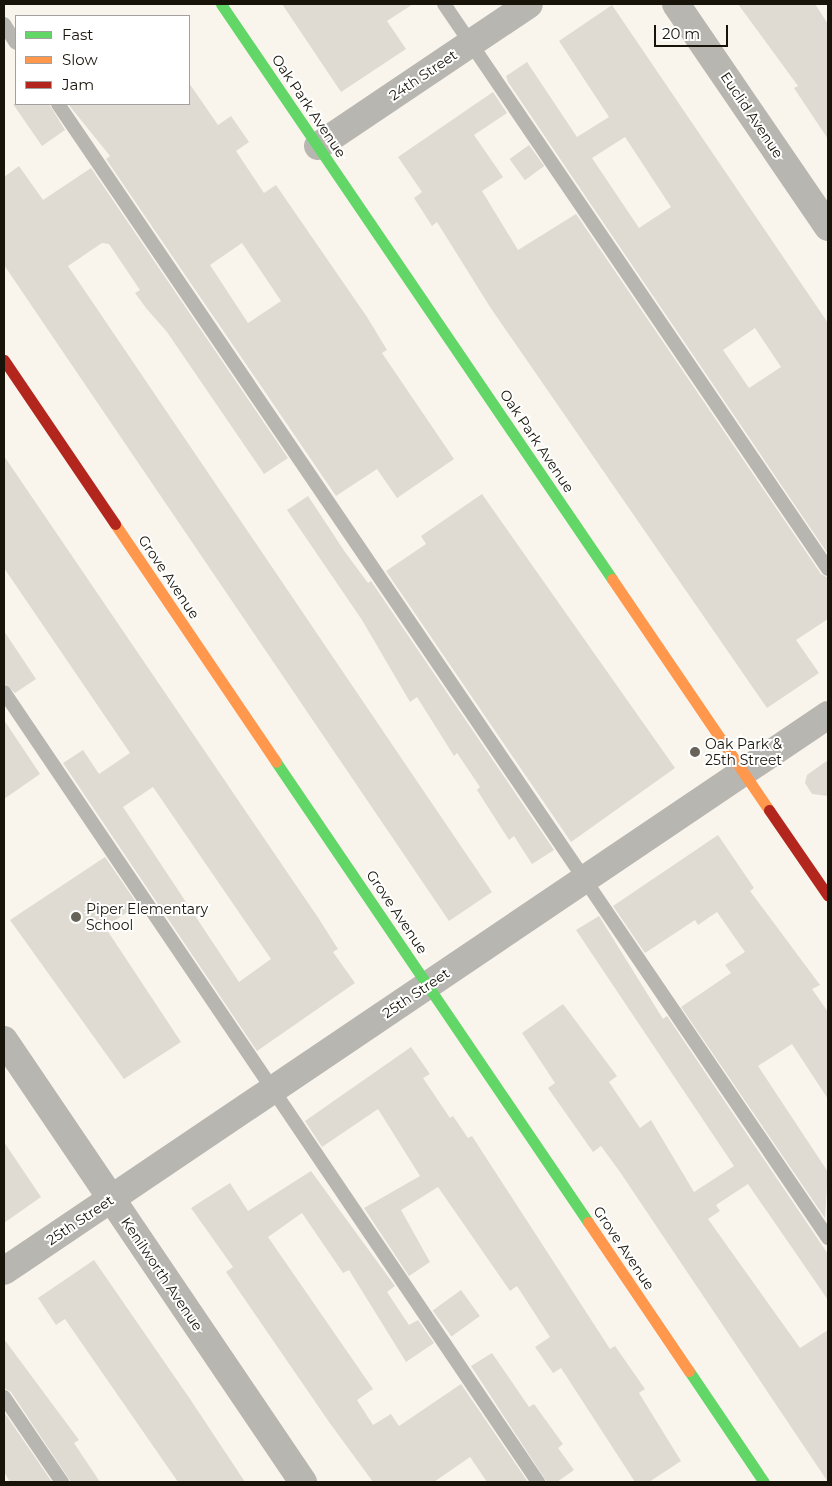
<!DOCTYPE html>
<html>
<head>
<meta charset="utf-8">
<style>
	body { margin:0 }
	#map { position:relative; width:832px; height:1486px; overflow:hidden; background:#f9f5ec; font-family:Montserrat,sans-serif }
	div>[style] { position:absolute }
	.building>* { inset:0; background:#dfdbd2; transform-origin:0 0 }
	.lane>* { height:14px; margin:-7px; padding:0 7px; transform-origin:7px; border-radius:7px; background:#b8b6b0 }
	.street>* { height:28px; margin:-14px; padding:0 14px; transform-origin:14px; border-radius:14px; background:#b8b6b0 }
	.fast>* { height:11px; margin:-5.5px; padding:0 5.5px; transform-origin:5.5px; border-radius:5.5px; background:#63d668 }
	.slow>* { height:11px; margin:-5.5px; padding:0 5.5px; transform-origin:5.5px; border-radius:5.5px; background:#ff974d }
	.jam>* { height:11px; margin:-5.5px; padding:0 5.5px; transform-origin:5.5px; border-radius:5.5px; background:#b3261e }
	.dots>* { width:14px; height:14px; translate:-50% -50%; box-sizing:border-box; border:2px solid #fff; border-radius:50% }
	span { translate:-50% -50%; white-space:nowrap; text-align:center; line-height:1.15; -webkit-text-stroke:4px #fff; paint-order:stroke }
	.street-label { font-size:14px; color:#18140a }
	.poi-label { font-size:14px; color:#18140a }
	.left { translate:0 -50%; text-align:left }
	.frame { position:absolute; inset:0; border:5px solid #18140a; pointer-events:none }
	.legend { position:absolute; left:15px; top:15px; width:175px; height:90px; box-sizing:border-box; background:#fff; border:1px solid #a3a19d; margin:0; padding:6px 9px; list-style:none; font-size:15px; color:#18140a }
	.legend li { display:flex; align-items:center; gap:10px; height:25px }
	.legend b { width:25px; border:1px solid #a3a19d }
	.scale { position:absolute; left:654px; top:25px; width:74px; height:22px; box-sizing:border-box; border:2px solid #18140a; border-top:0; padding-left:6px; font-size:15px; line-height:18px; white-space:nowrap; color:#18140a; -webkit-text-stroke:4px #fff; paint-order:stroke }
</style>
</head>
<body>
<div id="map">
	<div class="building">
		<div style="clip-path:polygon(282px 4px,413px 4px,387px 21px,406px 49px,341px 92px)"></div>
		<div style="clip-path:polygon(738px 4px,815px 4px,828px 24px,828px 139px,794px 88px,798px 86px)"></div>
		<div style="clip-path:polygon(evenodd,612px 5px,828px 323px,828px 554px,508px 82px,506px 76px,527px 62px,577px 137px,609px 117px,559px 41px,612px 5px,625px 137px,671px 207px,639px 228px,592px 158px,625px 137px,612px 5px,755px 328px,781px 367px,749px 388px,723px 350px,755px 328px)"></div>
		<div style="clip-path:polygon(evenodd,189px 83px,218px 125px,231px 116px,249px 142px,236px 151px,264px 193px,276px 185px,367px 317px,387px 350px,382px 353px,454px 459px,397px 498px,377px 469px,336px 496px,106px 159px,110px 156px,68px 104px,189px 104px,189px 83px,242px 243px,281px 301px,248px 323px,210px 265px,242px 243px)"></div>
		<div style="clip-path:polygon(493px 92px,507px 113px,474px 135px,503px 177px,482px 191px,518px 250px,576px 214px,821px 574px,828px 578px,828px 619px,796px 640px,819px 673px,767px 708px,490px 307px,437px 222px,432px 226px,414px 198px,422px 192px,398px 157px)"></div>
		<div style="clip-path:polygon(13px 104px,49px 104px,65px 130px,42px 146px)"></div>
		<div style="left:529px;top:145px;width:26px;height:24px;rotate:54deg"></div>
		<div style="clip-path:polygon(19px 166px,43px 200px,91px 168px,288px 458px,264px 474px,167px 332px,146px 308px,135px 293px,140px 290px,109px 244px,102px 243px,68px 266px,492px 892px,449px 921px,4px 265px,4px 177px)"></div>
		<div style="clip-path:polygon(evenodd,4px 456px,319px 919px,338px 949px,333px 952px,355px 983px,257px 1051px,63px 763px,83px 750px,99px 774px,130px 753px,4px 568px,4px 456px,153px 787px,271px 959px,239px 982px,123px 807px,153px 787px)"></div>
		<div style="clip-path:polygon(482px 494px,675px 768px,571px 842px,386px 571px,426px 544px,421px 536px)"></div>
		<div style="clip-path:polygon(308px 496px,345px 552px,368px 583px,371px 581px,554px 850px,532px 864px,514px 836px,509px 840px,477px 790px,480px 787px,457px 753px,454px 756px,417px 697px,410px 702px,362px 620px,287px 510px)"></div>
		<div style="clip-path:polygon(4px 631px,36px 679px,15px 693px,4px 683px)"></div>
		<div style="clip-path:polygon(4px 720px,40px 774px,4px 799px)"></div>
		<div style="clip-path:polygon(828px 760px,828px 796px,812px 794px,805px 783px,807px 775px)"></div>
		<div style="clip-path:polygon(718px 835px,754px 888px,750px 891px,820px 985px,812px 989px,828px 1012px,828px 1099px,792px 1044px,758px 1066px,828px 1172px,825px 1218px,681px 1007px,731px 973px,725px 965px,745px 952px,717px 912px,698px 925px,695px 920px,645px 953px,613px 906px)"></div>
		<div style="clip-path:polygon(105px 857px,138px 905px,105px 927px,181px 1042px,124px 1079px,10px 920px)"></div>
		<div style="clip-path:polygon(599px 916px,663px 1019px,667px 1016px,828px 1254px,828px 1300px,748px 1184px,716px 1205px,720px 1211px,708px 1219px,800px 1348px,828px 1330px,828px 1482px,620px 1172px,601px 1146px,593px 1152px,548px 1088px,555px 1083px,522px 1033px,563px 1004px,617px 1076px,609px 1082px,640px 1128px,651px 1120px,694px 1192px,734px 1166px,576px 930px)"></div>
		<div style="clip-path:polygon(411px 1047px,430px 1074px,423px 1078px,450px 1118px,453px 1116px,468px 1138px,472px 1136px,610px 1349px,615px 1346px,645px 1389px,639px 1393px,681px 1461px,649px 1482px,635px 1482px,561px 1368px,553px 1373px,535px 1347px,550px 1337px,517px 1286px,510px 1291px,438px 1187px,401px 1210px,430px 1262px,409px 1276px,364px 1208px,420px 1176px,378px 1109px,322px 1147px,305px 1121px)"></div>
		<div style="clip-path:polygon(4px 1142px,41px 1197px,4px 1223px)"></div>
		<div style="clip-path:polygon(311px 1171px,395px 1286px,387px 1292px,409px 1325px,418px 1320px,434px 1343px,406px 1362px,349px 1270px,343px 1273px,302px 1213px,268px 1237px,373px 1389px,357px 1400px,373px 1425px,391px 1414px,399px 1426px,461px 1384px,528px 1482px,487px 1482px,470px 1457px,434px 1482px,373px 1482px,329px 1422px,226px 1272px,233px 1267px,191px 1208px,230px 1183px,248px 1211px)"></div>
		<div style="clip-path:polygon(94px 1260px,190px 1399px,245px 1482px,178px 1482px,65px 1319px,56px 1325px,38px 1298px)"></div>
		<div style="left:461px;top:1290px;width:32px;height:35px;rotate:54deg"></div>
		<div style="clip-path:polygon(4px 1339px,79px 1440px,74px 1443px,100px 1482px,71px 1482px,11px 1392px,4px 1388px)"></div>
		<div style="clip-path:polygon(492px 1353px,529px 1407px,534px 1404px,563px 1444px,558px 1448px,574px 1470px,557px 1482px,547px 1482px,471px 1366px)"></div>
		<div style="clip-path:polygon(4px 1412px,52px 1482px,10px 1482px,4px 1472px)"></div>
	</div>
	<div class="lane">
		<div style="left:444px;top:4px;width:683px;rotate:55.8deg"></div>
		<div style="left:4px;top:24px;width:22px;rotate:58deg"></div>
		<div style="left:58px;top:104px;width:1371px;rotate:55.82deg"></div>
		<div style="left:4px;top:692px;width:954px;rotate:55.94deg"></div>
		<div style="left:4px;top:1397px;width:103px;rotate:55.7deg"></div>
	</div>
	<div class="street">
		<div style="left:676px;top:4px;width:270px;rotate:55.7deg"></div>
		<div style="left:318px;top:146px;width:254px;rotate:-33.9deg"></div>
		<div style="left:4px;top:1040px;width:534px;rotate:55.92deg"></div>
		<div style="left:4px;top:1271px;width:994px;rotate:-34.01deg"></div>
	</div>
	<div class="fast">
		<div style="left:221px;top:4px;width:695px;rotate:55.78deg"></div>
		<div style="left:276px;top:762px;width:556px;rotate:55.85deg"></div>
		<div style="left:689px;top:1371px;width:134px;rotate:56deg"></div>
	</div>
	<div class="slow">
		<div style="left:115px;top:524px;width:287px;rotate:55.9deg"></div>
		<div style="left:612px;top:579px;width:279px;rotate:55.8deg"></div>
		<div style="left:588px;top:1222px;width:180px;rotate:55.9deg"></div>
	</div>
	<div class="jam">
		<div style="left:4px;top:360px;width:198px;rotate:55.9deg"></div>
		<div style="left:769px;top:810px;width:104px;rotate:55.5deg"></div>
	</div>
	<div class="dots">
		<div style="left:695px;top:752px;background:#676359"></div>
		<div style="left:76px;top:917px;background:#676359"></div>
	</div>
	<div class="street-label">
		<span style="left:423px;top:75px;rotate:-34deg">24th Street</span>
		<span style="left:309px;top:106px;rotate:56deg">Oak Park Avenue</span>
		<span style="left:752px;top:115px;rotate:56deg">Euclid Avenue</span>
		<span style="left:537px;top:441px;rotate:56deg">Oak Park Avenue</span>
		<span style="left:169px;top:577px;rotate:56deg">Grove Avenue</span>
		<span style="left:397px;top:912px;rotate:56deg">Grove Avenue</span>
		<span style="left:416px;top:993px;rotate:-34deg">25th Street</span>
		<span style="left:80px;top:1220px;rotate:-34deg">25th Street</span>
		<span style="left:624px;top:1248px;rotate:56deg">Grove Avenue</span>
		<span style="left:162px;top:1274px;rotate:56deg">Kenilworth Avenue</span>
	</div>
	<div class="poi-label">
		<span class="left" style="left:705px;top:752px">Oak Park &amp;<br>25th Street</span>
		<span class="left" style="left:86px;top:917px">Piper Elementary<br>School</span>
	</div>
	<div class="frame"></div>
	<ul class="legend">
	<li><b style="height:6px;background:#63d668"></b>Fast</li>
	<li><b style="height:6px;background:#ff974d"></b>Slow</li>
	<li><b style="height:6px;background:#b3261e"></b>Jam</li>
	</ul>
	<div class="scale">20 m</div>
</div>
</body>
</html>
